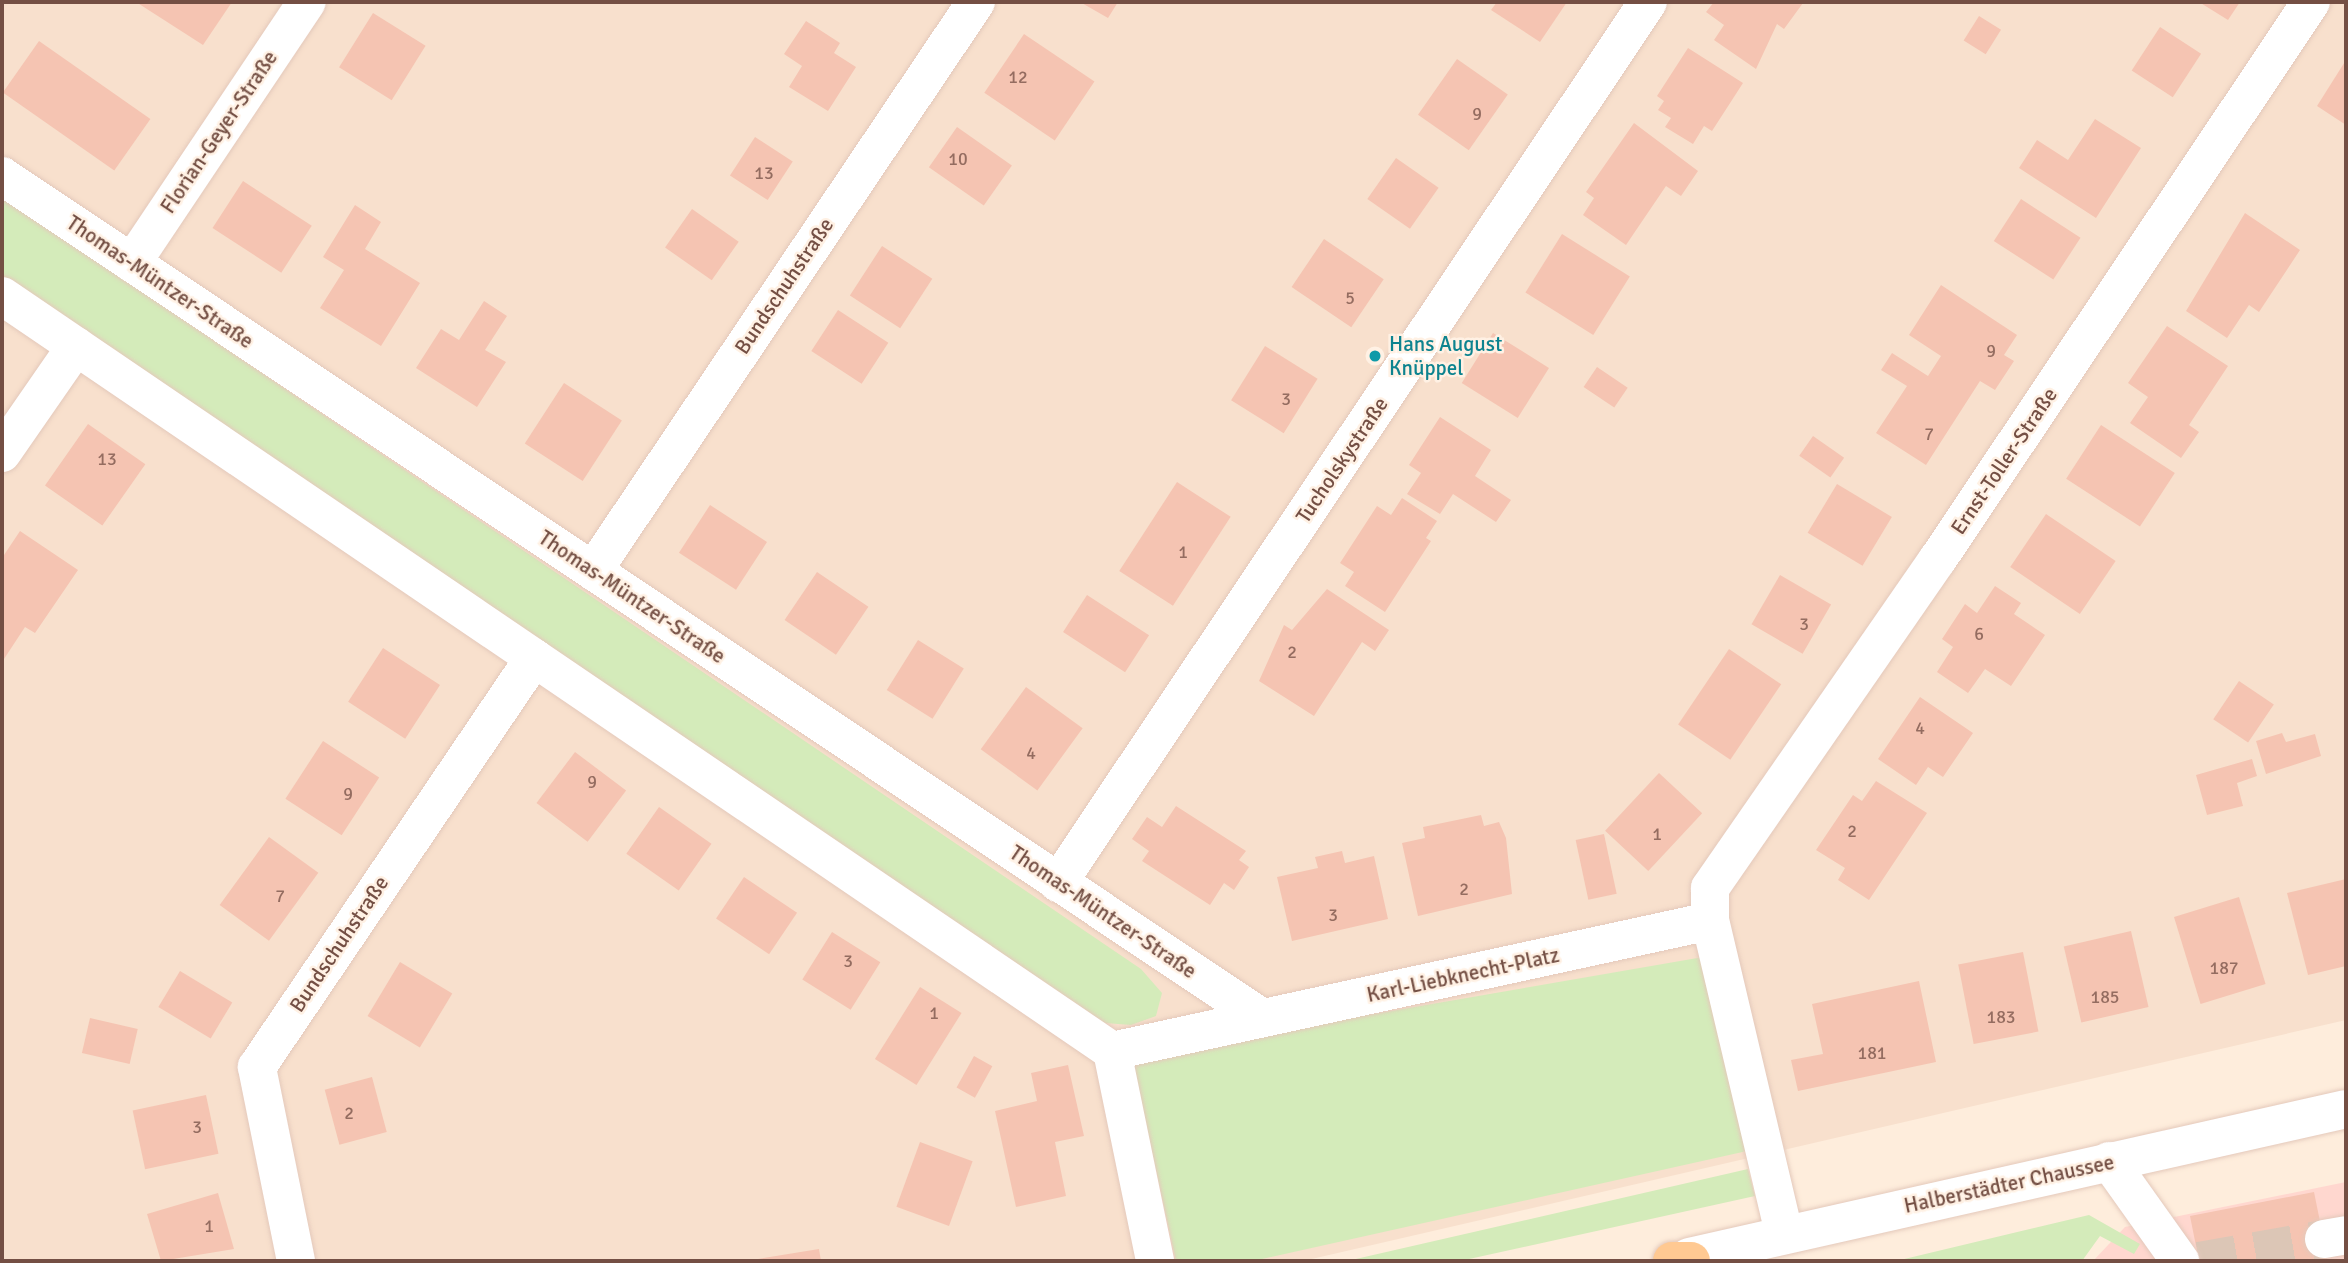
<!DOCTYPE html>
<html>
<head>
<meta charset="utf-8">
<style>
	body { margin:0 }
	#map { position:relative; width:2348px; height:1263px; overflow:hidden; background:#feeddc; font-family:Signika,sans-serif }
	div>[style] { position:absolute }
	.residential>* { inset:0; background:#f8e0cd }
	.commercial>* { inset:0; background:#ffd7cf }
	.green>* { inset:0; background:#d4ebba }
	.building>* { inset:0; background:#f5c4b2; transform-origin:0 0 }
	.minor-tunnel>* { height:38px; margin-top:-19px; transform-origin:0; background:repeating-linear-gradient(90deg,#dcc6b6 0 38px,transparent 0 57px) }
	.roads { filter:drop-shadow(0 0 2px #e4c9bb) drop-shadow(0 0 2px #e4c9bb) }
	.minor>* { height:38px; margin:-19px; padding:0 19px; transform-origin:19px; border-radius:19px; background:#fff }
	.major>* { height:38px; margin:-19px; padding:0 19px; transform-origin:19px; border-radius:19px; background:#ffc992 }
	.dots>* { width:19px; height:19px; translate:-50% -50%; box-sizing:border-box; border:4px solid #fff1e4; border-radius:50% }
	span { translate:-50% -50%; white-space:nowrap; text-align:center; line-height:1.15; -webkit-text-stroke:5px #fff1e4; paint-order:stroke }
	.number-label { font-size:18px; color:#946c60 }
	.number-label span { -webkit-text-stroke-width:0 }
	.street-label { font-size:21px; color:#744f44 }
	.culture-label { font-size:21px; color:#0d838f }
	.left { translate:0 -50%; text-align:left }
	.frame { position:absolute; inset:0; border:4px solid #744f44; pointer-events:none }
</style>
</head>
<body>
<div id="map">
	<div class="residential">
		<div style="clip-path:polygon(2px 2px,2346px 2px,2346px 1020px,1303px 1261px,2px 1261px)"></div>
	</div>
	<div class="commercial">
		<div style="clip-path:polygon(2346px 1182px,2346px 1261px,2093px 1261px,2125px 1227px)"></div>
	</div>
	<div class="green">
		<div style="clip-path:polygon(2px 197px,1141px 969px,1162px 993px,1156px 1016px,1131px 1025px,1105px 1023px,2px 275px)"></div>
		<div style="clip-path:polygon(1709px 956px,1747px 1151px,1253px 1261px,1176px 1261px,1131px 1056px)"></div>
		<div style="clip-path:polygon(1748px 1169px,1755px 1196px,1460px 1261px,1347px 1261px)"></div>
		<div style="clip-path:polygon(2089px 1215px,2140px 1244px,2134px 1254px,2100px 1236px,2082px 1261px,1896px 1261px)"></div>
	</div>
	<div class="building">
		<div style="clip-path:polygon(136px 2px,232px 2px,203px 45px)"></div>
		<div style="clip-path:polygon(1080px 2px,1118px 2px,1108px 18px)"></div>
		<div style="clip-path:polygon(1497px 2px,1567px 2px,1540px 42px,1491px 10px)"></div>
		<div style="clip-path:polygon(1714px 2px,1801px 2px,1803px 3px,1784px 29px,1777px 24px,1756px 69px,1714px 40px,1724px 25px,1706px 12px)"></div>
		<div style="clip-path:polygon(2199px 2px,2240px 2px,2228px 20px)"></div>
		<div style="left:373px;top:13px;width:62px;height:64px;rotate:32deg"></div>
		<div style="left:1979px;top:16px;width:26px;height:29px;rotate:32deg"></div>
		<div style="clip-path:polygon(806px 21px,840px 43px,834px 53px,856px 67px,828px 111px,789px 87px,802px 66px,784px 54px)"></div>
		<div style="left:2160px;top:27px;width:49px;height:52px;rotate:33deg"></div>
		<div style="left:1024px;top:34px;width:85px;height:71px;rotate:34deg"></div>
		<div style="left:39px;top:41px;width:136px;height:63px;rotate:35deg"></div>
		<div style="clip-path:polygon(1688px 48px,1743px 83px,1712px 131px,1704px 126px,1693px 144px,1665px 127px,1671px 118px,1658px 110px,1664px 101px,1657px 96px)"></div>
		<div style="left:1457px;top:59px;width:62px;height:68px;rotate:35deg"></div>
		<div style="clip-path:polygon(2346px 60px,2346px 125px,2317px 106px)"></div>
		<div style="clip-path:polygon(2095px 119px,2141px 148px,2096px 218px,2019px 168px,2037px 140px,2068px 160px)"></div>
		<div style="clip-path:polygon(1634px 123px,1698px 171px,1681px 196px,1666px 186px,1626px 245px,1583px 215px,1594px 198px,1586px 192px)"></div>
		<div style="left:957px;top:127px;width:67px;height:49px;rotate:35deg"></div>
		<div style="left:755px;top:137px;width:45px;height:46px;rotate:33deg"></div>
		<div style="left:1396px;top:158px;width:52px;height:50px;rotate:35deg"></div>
		<div style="left:243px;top:181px;width:82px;height:56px;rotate:33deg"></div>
		<div style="left:2021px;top:199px;width:71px;height:50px;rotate:33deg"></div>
		<div style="clip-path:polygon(355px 205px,381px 222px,365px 249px,420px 283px,381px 346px,320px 308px,344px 270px,323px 257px)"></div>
		<div style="left:692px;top:209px;width:57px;height:47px;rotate:35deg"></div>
		<div style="clip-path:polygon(2245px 213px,2300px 250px,2259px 312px,2249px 305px,2227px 338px,2186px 311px)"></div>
		<div style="left:1562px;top:234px;width:80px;height:69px;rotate:32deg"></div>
		<div style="left:1324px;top:239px;width:72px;height:58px;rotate:34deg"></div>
		<div style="left:882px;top:246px;width:60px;height:59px;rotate:33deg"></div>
		<div style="clip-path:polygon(1941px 285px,2017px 335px,2004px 355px,2014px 361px,1995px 390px,1980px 381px,1926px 465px,1876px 433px,1907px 386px,1881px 370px,1892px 353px,1928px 376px,1941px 356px,1909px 335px)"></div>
		<div style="clip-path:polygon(484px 301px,507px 316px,485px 350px,506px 362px,477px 407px,416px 368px,441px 329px,459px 340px)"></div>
		<div style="left:838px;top:310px;width:60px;height:49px;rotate:33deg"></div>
		<div style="clip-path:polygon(2167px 326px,2228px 366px,2189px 425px,2199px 432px,2181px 458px,2130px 423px,2148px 397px,2128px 383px)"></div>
		<div style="left:1493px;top:333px;width:66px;height:59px;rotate:32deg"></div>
		<div style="left:1265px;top:346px;width:62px;height:64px;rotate:32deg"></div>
		<div style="left:1597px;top:367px;width:37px;height:24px;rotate:34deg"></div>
		<div style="left:564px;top:383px;width:69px;height:72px;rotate:33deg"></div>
		<div style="clip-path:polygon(1440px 417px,1491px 450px,1475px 476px,1511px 500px,1496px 522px,1453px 494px,1440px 514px,1407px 494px,1421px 473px,1409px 465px)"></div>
		<div style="left:88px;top:424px;width:70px;height:75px;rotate:35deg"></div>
		<div style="left:2101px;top:425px;width:88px;height:64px;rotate:33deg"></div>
		<div style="left:1813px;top:436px;width:38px;height:24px;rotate:35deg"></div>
		<div style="left:1177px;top:482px;width:64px;height:106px;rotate:33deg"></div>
		<div style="left:1837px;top:484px;width:64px;height:57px;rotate:31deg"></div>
		<div style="clip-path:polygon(1402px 498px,1437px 521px,1426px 538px,1431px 541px,1385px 612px,1345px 586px,1354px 572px,1340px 563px,1377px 506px,1391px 515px)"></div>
		<div style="left:710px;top:505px;width:68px;height:57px;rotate:33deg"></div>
		<div style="left:2046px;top:514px;width:84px;height:64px;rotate:34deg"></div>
		<div style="clip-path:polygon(20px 531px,78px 570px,35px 633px,25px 627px,4px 659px,2px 558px)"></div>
		<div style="left:817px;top:572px;width:62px;height:58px;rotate:34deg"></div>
		<div style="left:1780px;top:575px;width:59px;height:57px;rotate:30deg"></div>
		<div style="clip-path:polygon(1995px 586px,2021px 603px,2014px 614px,2045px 635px,2011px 686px,1985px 669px,1968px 693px,1937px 672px,1953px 647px,1942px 639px,1965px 604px,1977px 613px)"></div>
		<div style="clip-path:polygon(1327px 589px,1389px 630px,1375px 651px,1362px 642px,1314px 716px,1259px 681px,1284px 625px,1292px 630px)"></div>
		<div style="left:1087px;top:595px;width:74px;height:44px;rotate:33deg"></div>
		<div style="left:918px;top:640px;width:54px;height:59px;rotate:32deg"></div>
		<div style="left:383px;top:648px;width:68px;height:64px;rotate:33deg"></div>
		<div style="left:1729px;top:649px;width:63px;height:91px;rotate:34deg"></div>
		<div style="left:2239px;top:681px;width:42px;height:46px;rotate:34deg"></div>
		<div style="left:1026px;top:687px;width:70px;height:77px;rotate:36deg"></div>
		<div style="clip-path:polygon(1920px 697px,1973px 733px,1943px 777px,1928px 767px,1916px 785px,1878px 759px)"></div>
		<div style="clip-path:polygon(2282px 733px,2286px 742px,2315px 734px,2321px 756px,2266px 774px,2256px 741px)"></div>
		<div style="left:323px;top:741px;width:67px;height:69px;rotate:33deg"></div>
		<div style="left:575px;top:752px;width:64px;height:64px;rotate:37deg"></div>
		<div style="clip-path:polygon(2252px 759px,2257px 776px,2237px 783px,2243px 806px,2207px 815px,2196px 775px)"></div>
		<div style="left:1659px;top:773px;width:59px;height:79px;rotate:43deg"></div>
		<div style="clip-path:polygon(1876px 781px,1927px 813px,1869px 900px,1838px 880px,1845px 868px,1816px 850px,1853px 795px,1862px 801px)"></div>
		<div style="clip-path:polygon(1176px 806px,1246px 851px,1239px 860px,1249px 867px,1234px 890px,1224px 883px,1210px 905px,1142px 861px,1149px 851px,1132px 839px,1147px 817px,1162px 827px)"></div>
		<div style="left:659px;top:807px;width:64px;height:57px;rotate:35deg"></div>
		<div style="clip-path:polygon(1481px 815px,1484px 826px,1499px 822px,1506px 838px,1512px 894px,1418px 916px,1402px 843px,1425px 838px,1423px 827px)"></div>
		<div style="left:1604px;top:834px;width:61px;height:29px;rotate:78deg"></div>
		<div style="left:269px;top:837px;width:61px;height:84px;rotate:36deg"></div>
		<div style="clip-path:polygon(1342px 851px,1345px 863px,1374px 856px,1388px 919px,1292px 941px,1277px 877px,1318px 868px,1315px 857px)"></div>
		<div style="left:744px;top:877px;width:64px;height:50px;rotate:34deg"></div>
		<div style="clip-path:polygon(2346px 879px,2346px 966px,2308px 975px,2287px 893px)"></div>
		<div style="left:2239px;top:897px;width:91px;height:68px;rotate:73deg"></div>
		<div style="left:2131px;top:931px;width:78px;height:69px;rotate:77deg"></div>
		<div style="left:832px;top:932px;width:57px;height:56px;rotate:32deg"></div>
		<div style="left:2023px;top:952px;width:81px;height:66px;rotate:79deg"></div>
		<div style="left:400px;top:962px;width:61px;height:63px;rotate:31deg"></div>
		<div style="left:180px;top:971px;width:61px;height:42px;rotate:31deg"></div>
		<div style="clip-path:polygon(1919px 981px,1936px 1062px,1798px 1091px,1791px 1060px,1823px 1054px,1812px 1004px)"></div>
		<div style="left:920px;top:987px;width:49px;height:85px;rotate:32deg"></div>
		<div style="left:90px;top:1018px;width:49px;height:36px;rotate:13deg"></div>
		<div style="left:974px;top:1056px;width:21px;height:36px;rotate:29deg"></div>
		<div style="clip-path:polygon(1068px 1065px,1084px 1136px,1055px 1142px,1066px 1196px,1016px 1207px,995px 1111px,1037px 1101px,1031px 1073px)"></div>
		<div style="left:372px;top:1077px;width:57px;height:49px;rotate:75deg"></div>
		<div style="left:206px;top:1095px;width:60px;height:75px;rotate:78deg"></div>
		<div style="left:920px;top:1142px;width:56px;height:69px;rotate:20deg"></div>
		<div style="clip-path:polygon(2314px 1192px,2328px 1261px,2199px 1261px,2190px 1216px)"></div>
		<div style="clip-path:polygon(218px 1193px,234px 1249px,161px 1261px,147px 1214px)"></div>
		<div style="clip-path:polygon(819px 1249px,821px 1261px,752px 1261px,752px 1260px)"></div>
	</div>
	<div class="minor-tunnel">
		<div style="left:2199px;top:1261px;width:127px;rotate:-10deg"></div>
	</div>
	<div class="roads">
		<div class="minor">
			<div style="left:2px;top:176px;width:1515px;rotate:33.75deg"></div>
			<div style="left:132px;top:263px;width:314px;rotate:-56.2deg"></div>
			<div style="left:2px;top:296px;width:1342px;rotate:34.22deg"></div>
			<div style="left:2px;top:453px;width:130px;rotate:-55.3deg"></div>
			<div style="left:593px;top:571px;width:686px;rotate:-56.06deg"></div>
			<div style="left:1058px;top:883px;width:1060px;rotate:-56.19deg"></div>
			<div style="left:1112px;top:1051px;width:612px;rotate:-12.26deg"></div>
			<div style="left:1112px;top:1051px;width:214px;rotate:78.4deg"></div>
			<div style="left:2109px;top:1161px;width:123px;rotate:54.6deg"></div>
			<div style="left:1784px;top:1233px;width:321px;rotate:-103.3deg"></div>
			<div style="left:1710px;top:921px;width:33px;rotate:-90deg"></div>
			<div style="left:1710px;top:888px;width:400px;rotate:-55.3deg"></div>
			<div style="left:1938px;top:559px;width:670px;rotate:-56.19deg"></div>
			<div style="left:2324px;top:1239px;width:22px;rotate:-10deg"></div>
			<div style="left:1689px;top:1257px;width:673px;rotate:-12.69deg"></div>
			<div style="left:296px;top:1261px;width:198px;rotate:-101.4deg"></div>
			<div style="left:257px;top:1067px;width:494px;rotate:-55.9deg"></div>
		</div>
		<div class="major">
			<div style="left:1672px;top:1261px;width:19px"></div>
		</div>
	</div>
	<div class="dots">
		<div style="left:1375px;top:356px;background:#0f9aa8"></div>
	</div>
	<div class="number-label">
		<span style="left:1018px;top:77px">12</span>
		<span style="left:1477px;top:114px">9</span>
		<span style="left:958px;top:159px">10</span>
		<span style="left:764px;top:173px">13</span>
		<span style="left:1350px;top:298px">5</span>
		<span style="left:1991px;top:351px">9</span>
		<span style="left:1286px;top:399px">3</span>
		<span style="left:1929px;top:434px">7</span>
		<span style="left:107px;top:459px">13</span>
		<span style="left:1183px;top:552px">1</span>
		<span style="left:1804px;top:624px">3</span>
		<span style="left:1979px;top:634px">6</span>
		<span style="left:1292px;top:652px">2</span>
		<span style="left:1920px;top:728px">4</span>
		<span style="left:1031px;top:753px">4</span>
		<span style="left:592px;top:782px">9</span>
		<span style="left:348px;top:794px">9</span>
		<span style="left:1852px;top:831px">2</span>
		<span style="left:1657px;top:834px">1</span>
		<span style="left:1464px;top:889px">2</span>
		<span style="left:280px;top:896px">7</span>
		<span style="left:1333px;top:915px">3</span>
		<span style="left:848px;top:961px">3</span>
		<span style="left:2224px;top:968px">187</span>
		<span style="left:2105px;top:997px">185</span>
		<span style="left:934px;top:1013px">1</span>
		<span style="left:2001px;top:1017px">183</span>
		<span style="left:1872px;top:1053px">181</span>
		<span style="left:349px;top:1113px">2</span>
		<span style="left:197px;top:1127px">3</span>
		<span style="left:209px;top:1226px">1</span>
	</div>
	<div class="street-label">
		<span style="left:219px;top:132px;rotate:-56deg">Florian-Geyer-Straße</span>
		<span style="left:160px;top:282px;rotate:34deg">Thomas-Müntzer-Straße</span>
		<span style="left:784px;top:286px;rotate:-56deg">Bundschuhstraße</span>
		<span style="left:1342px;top:460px;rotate:-56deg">Tucholskystraße</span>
		<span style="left:2004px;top:461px;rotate:-56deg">Ernst-Toller-Straße</span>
		<span style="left:632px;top:597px;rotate:34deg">Thomas-Müntzer-Straße</span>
		<span style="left:1103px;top:912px;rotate:34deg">Thomas-Müntzer-Straße</span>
		<span style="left:339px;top:944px;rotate:-56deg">Bundschuhstraße</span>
		<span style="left:1463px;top:975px;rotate:-12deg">Karl-Liebknecht-Platz</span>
		<span style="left:2009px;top:1184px;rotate:-12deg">Halberstädter Chaussee</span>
	</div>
	<div class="culture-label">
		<span class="left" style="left:1389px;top:356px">Hans August<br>Knüppel</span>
	</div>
	<div class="frame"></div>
</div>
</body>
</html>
